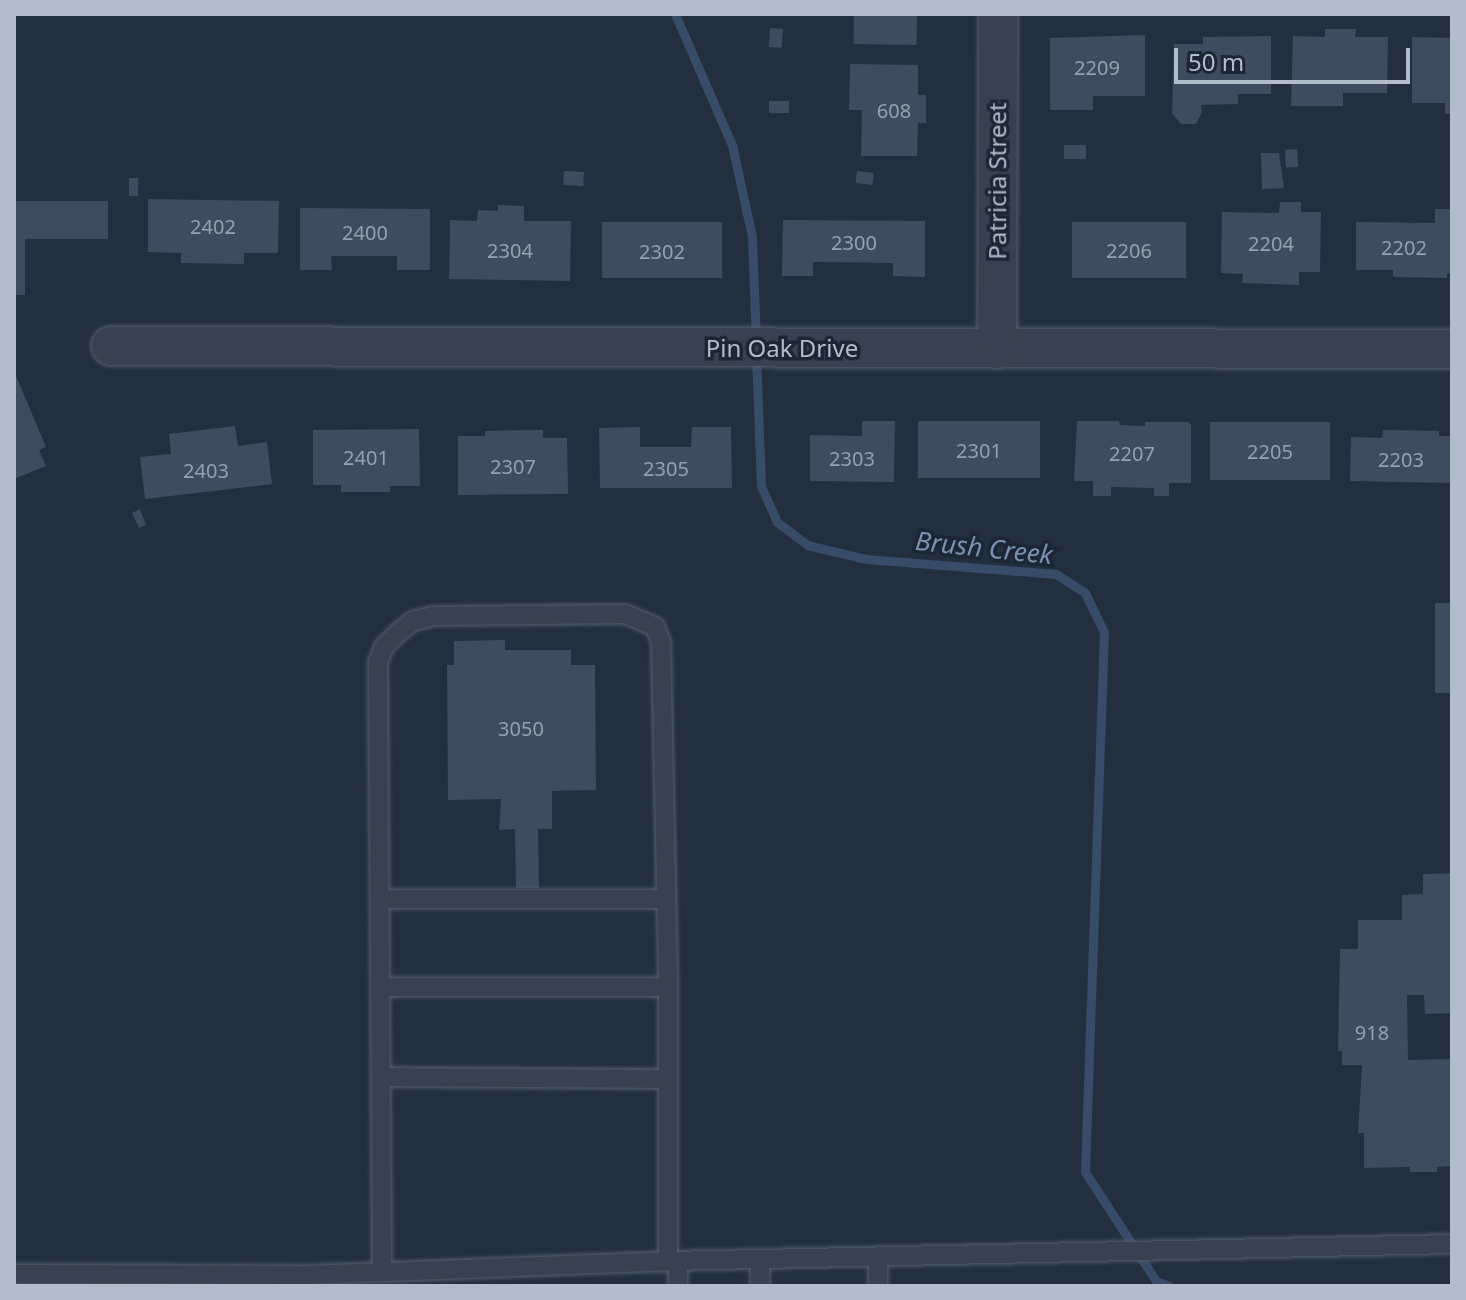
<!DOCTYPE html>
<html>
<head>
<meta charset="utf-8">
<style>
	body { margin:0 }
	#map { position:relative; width:1466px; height:1300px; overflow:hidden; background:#232f3f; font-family:"Noto Sans",sans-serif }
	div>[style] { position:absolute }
	.stream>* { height:9px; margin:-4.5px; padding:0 4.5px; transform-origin:4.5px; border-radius:4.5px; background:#384b69 }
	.building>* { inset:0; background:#3f4c5f; transform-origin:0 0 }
	.roads { filter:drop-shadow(0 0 2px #555f6d) drop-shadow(0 0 2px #555f6d) }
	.lane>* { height:18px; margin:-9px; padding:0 9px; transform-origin:9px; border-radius:9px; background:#37414f }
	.street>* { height:38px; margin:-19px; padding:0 19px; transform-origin:19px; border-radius:19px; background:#37414f }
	span { translate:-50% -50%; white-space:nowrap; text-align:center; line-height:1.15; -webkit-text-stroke:7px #1c2634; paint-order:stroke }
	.number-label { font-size:20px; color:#96a0af }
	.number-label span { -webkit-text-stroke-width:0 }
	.street-label { font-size:24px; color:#b3bcca }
	.water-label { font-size:26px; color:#7a91b2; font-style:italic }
	.frame { position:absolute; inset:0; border:16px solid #b3bcca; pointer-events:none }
	.scale { position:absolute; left:1174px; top:48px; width:236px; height:36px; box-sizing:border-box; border:4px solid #b3bcca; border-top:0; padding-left:10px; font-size:24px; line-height:28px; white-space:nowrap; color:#b3bcca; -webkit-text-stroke:6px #1c2634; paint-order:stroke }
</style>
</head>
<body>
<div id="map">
	<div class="stream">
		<div style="left:675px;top:14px;width:143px;rotate:66.5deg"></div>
		<div style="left:732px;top:145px;width:94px;rotate:77.7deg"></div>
		<div style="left:752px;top:237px;width:104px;rotate:87.8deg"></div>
		<div style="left:756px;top:356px;width:130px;rotate:87.8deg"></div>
		<div style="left:761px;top:486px;width:39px;rotate:66deg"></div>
		<div style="left:777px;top:522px;width:38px;rotate:37deg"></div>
		<div style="left:807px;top:545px;width:61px;rotate:13.3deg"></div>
		<div style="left:866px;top:559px;width:191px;rotate:4.5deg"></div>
		<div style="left:1056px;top:574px;width:35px;rotate:33deg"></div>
		<div style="left:1085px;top:593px;width:43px;rotate:64deg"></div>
		<div style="left:1104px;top:632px;width:540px;rotate:92.02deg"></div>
		<div style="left:1085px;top:1172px;width:130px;rotate:56.9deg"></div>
		<div style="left:1156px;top:1281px;width:14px;rotate:21deg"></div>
	</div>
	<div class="building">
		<div style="left:854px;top:14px;width:63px;height:30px;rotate:1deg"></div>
		<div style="left:770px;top:28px;width:13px;height:19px;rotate:4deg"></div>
		<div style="clip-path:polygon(1325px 29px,1356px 29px,1355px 37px,1388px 37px,1387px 93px,1343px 93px,1343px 106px,1291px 106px,1293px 36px,1325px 37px)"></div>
		<div style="clip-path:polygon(1145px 35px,1145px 96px,1093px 96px,1093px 110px,1050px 110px,1050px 38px)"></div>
		<div style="clip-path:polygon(1271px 36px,1271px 94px,1238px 94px,1238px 104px,1201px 105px,1202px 112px,1196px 124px,1181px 124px,1172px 113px,1174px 44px,1203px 44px,1203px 37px)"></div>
		<div style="clip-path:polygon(1412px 37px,1452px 38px,1452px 114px,1445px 114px,1445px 103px,1412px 103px)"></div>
		<div style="clip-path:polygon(850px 64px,918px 65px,918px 95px,926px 95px,926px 123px,918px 123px,917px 156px,861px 156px,862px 110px,849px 110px)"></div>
		<div style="left:769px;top:101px;width:20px;height:12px"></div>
		<div style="left:1086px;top:145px;width:14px;height:22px;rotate:90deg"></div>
		<div style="left:1297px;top:149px;width:18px;height:12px;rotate:87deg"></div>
		<div style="clip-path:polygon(1261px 153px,1279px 153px,1284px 188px,1262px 189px)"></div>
		<div style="left:564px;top:171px;width:20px;height:14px;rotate:3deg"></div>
		<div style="left:857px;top:171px;width:17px;height:12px;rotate:7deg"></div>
		<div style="left:129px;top:178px;width:9px;height:18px"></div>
		<div style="clip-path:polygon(148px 199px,279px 201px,278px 253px,244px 253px,244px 264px,181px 263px,181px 253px,148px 252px)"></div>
		<div style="clip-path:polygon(14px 201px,108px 201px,108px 239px,25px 239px,25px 295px,14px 295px)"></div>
		<div style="clip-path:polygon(1280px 202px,1301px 202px,1301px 212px,1321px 212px,1320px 272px,1299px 272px,1299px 285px,1242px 283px,1243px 274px,1221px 273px,1222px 212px,1279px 213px)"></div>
		<div style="clip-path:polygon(498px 205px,524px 206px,524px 221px,571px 221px,570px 281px,449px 279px,450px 220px,477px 221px,478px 210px,498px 211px)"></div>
		<div style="clip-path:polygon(300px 208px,430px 209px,430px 270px,397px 270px,397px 256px,331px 256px,332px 270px,300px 270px)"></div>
		<div style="clip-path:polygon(1435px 209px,1452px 209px,1452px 273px,1447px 273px,1447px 278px,1393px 277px,1393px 270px,1356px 270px,1356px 222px,1435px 223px)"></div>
		<div style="clip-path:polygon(783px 220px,925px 221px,925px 277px,893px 276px,893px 263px,813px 262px,813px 276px,782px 276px)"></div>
		<div style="left:602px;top:222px;width:120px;height:56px"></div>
		<div style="left:1072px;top:222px;width:114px;height:56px"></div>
		<div style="clip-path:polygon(14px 371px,46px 447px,39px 450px,46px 466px,14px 479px)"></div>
		<div style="clip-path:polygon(862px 421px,895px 421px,894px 482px,810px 481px,810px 435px,862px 436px)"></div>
		<div style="left:918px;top:421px;width:122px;height:57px"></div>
		<div style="clip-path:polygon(1077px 421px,1119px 421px,1120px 425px,1145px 426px,1145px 422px,1188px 422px,1191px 425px,1191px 483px,1169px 483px,1169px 496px,1154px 496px,1154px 488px,1111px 487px,1111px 496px,1093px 496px,1093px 481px,1074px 481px)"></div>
		<div style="left:1210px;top:422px;width:120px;height:58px"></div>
		<div style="clip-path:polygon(235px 426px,238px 446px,267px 442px,272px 484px,145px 499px,140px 457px,171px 454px,169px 434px)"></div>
		<div style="clip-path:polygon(640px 427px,640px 447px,691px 447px,692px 427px,731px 427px,732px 488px,600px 488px,599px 428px)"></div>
		<div style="clip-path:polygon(419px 429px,420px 486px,390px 486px,390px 492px,341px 492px,341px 485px,313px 485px,313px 430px)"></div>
		<div style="clip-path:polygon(543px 430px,543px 438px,567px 438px,568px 494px,458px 495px,458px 436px,485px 436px,485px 431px)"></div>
		<div style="clip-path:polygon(1383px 430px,1439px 431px,1439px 436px,1452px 436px,1452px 483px,1350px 481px,1351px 437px,1382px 438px)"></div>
		<div style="clip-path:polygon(140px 509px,146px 525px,139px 528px,132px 513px)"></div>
		<div style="left:1435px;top:603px;width:17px;height:90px"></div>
		<div style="clip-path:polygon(505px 640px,505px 650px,571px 650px,571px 665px,595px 665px,596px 790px,552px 791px,552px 829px,538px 829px,539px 888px,516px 888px,515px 829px,499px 830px,501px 799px,448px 800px,447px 665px,454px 665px,454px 641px)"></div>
		<div style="clip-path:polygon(1452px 873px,1452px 1013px,1425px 1014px,1424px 995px,1407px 995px,1408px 1060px,1452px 1059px,1452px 1166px,1437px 1167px,1437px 1172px,1410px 1172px,1410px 1167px,1364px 1168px,1364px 1133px,1358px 1133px,1362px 1065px,1342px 1065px,1342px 1051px,1338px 1051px,1340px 949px,1358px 949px,1358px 920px,1402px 920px,1402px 895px,1423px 894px,1423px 874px)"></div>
	</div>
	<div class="roads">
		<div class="lane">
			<div style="left:380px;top:899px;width:285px"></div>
			<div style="left:380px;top:987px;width:288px"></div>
			<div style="left:381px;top:1077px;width:287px;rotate:0.4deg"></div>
			<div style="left:760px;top:1259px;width:27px;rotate:90deg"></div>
			<div style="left:678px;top:1261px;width:25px;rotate:90deg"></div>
			<div style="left:382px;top:1272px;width:610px;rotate:-90.38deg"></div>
			<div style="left:378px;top:662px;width:16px;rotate:-68deg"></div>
			<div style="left:384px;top:647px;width:21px;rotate:-45deg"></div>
			<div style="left:399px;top:632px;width:18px;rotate:-38deg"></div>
			<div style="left:413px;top:621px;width:21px;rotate:-14deg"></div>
			<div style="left:433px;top:616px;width:192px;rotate:-0.6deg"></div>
			<div style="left:625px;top:614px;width:33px;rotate:23deg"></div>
			<div style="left:655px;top:627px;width:16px;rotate:68deg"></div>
			<div style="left:661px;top:642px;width:345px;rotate:88.8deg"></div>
			<div style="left:668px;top:987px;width:274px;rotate:90deg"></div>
			<div style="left:14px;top:1274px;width:293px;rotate:0.2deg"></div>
			<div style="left:307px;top:1275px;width:361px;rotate:-2.2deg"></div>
			<div style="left:668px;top:1261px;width:784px;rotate:-1.24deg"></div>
			<div style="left:878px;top:1286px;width:29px;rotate:-90deg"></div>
		</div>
		<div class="street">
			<div style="left:111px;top:346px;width:1341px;rotate:0.13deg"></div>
			<div style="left:997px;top:349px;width:335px;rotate:-89.8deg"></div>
		</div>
	</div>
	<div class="number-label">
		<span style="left:1097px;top:67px">2209</span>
		<span style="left:894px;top:110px">608</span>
		<span style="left:213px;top:226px">2402</span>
		<span style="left:365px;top:232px">2400</span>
		<span style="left:854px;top:242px">2300</span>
		<span style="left:1271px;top:243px">2204</span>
		<span style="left:1404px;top:247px">2202</span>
		<span style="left:510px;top:250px">2304</span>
		<span style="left:1129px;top:250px">2206</span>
		<span style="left:662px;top:251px">2302</span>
		<span style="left:979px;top:450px">2301</span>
		<span style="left:1270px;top:451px">2205</span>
		<span style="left:1132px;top:453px">2207</span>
		<span style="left:366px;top:457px">2401</span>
		<span style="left:852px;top:458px">2303</span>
		<span style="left:1401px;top:459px">2203</span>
		<span style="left:513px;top:466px">2307</span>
		<span style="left:666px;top:468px">2305</span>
		<span style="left:206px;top:470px">2403</span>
		<span style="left:521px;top:728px">3050</span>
		<span style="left:1372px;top:1032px">918</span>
	</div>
	<div class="street-label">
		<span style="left:997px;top:181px;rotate:-90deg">Patricia Street</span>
		<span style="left:782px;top:348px">Pin Oak Drive</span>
	</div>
	<div class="water-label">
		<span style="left:984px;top:548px;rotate:6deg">Brush Creek</span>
	</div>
	<div class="frame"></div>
	<div class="scale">50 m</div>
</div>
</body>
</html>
